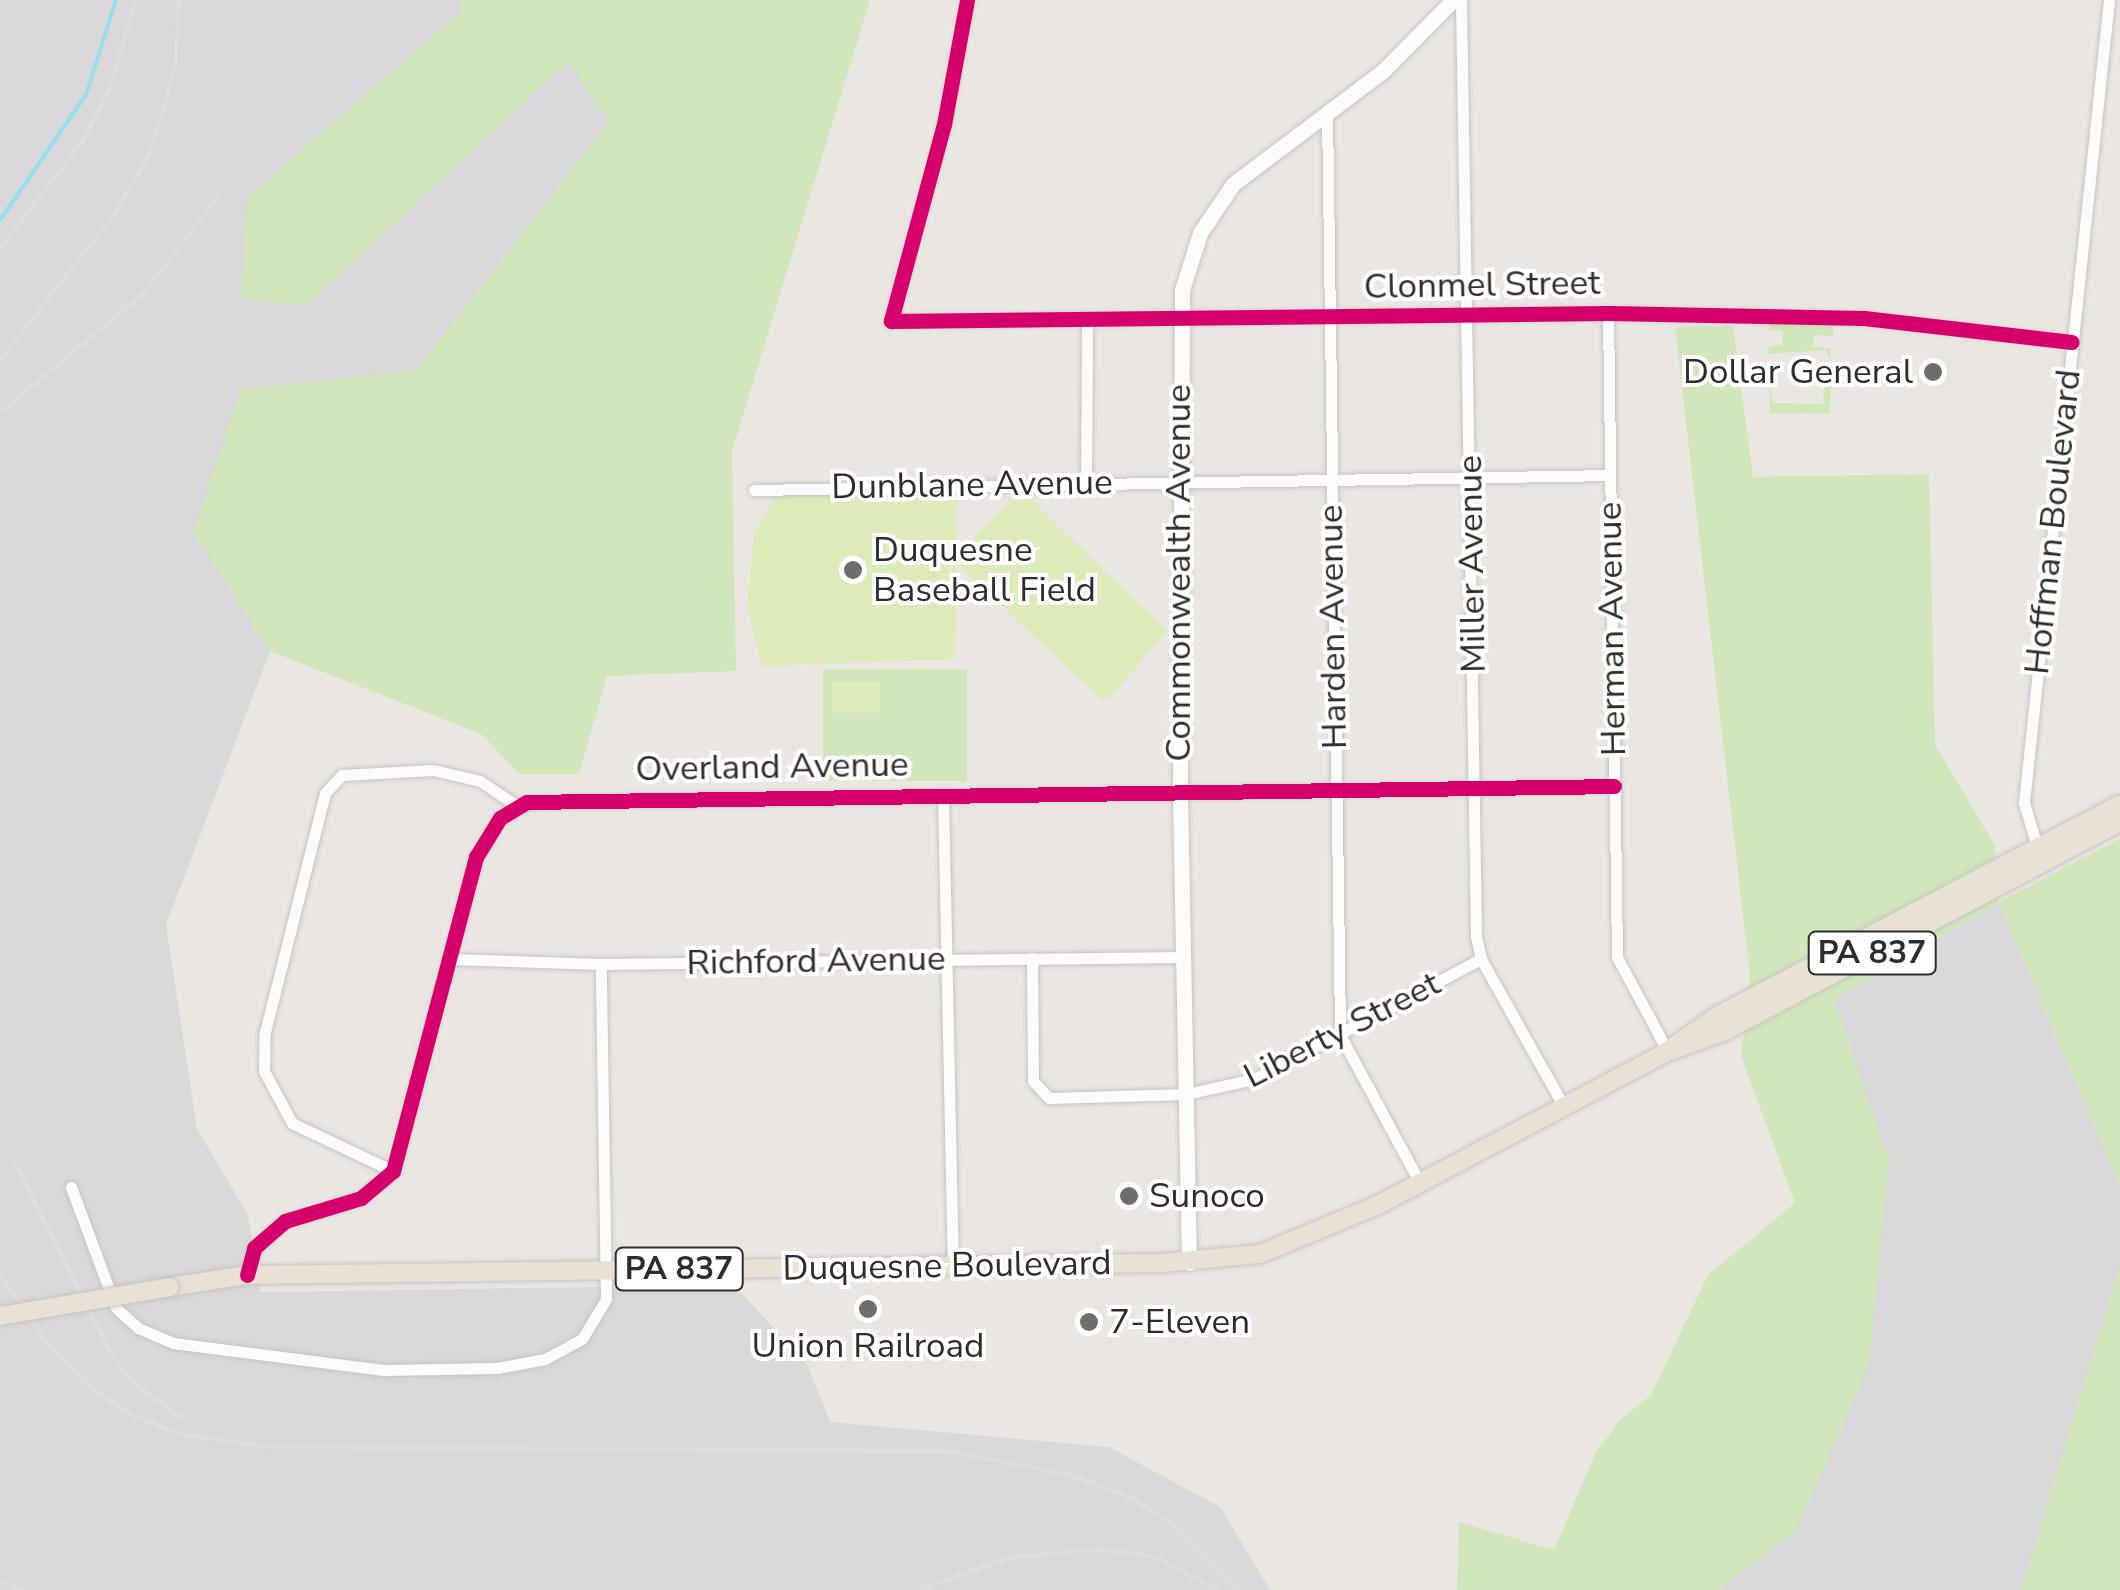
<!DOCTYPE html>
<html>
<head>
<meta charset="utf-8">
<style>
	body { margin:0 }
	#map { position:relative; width:2120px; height:1590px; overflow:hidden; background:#eae6e2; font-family:"Nunito Sans",sans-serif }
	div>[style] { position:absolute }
	.industrial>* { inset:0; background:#dad8da }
	.green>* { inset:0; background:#d1e6bb; transform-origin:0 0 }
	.pitch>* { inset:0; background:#ddeab9; transform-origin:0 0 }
	.stream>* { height:4px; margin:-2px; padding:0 2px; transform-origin:2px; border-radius:2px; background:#95e0ed }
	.roads { filter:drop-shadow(0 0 2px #c6c5c5) drop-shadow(0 0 2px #c6c5c5) }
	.minor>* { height:11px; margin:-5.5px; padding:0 5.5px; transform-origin:5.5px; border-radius:5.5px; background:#fcfbfb }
	.tertiary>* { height:15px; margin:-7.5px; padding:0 7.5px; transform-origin:7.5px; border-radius:7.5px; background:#fcfbfb }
	.primary>* { height:18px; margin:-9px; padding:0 9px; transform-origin:9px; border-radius:9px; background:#e8e1d4 }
	.rail>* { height:4px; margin:-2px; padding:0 2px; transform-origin:2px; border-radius:2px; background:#dededf }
	.bridges { filter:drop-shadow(0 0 2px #c6c4c3) drop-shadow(0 0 2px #c6c4c3) }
	.primary-bridge>* { height:18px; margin:-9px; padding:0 9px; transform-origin:9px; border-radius:9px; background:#e8e1d4 }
	.cycleway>* { height:15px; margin:-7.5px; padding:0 7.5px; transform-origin:7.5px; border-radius:7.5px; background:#d6006c }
	.dots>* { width:28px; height:28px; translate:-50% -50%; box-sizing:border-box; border:5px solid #fff; border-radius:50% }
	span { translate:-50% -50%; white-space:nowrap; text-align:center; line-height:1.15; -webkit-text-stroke:8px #fff; paint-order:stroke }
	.shield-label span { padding:2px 8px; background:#fff; border:2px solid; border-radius:8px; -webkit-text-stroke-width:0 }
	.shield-label { font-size:32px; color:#2d2d2d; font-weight:700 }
	.street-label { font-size:35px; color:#2d2d2d }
	.poi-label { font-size:35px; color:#2d2d2d }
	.right { translate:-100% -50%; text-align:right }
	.left { translate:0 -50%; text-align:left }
</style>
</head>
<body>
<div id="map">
	<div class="industrial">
		<div style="clip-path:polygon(0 0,459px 0,462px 10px,307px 305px,568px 61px,609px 121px,416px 371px,241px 389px,194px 531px,270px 651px,166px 925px,197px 1129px,248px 1215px,260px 1292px,734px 1285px,807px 1364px,830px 1422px,1109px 1447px,1220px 1507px,1270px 1590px,0 1590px)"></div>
		<div style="clip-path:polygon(1999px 903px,2120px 1186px,2120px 1265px,2021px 1590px,1717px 1590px,1796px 1531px,1889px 1160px,1833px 1000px)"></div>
	</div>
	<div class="green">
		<div style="clip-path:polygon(459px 0,870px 0,732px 451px,736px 671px,607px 676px,579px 774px,520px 774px,481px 734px,270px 651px,193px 531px,241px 389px,416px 371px,609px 122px,568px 62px,307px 305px,241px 299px,247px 198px,462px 11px)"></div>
		<div style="clip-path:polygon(1770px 323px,1832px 324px,1834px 336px,1814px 335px,1813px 346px,1831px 349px,1831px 360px,1825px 350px,1768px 354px,1769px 346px,1782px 345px,1783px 331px,1769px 330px)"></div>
		<div style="clip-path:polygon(1733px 326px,1753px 477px,1929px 474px,1935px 744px,1995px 846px,1999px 902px,2120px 839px,2120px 1186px,1999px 903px,1834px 999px,1889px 1160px,1869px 1365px,1796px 1531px,1717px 1590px,1457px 1590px,1459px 1522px,1554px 1550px,1595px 1454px,1620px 1420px,1651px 1395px,1708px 1275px,1795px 1203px,1741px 1056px,1750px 976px,1675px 327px)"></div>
		<div style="clip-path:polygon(1769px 367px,1772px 403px,1823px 404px,1825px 373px,1831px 373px,1830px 414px,1770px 413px)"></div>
		<div style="left:967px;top:669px;width:112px;height:144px;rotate:90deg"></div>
		<div style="clip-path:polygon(2120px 1265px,2120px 1590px,2021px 1590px)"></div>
	</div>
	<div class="pitch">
		<div style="clip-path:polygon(880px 492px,957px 494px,955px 659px,762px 666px,747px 605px,754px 535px,775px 496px)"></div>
		<div style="clip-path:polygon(1016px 494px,1025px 494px,1167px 631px,1109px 699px,1101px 699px,960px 567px,960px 553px)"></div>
		<div style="left:832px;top:682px;width:48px;height:31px"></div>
	</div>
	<div class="stream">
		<div style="left:0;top:220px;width:152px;rotate:-55.5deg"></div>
		<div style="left:86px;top:95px;width:100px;rotate:-72.5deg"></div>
	</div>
	<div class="roads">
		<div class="minor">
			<div style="left:967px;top:0;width:126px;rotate:100.5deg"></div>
			<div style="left:944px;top:124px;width:204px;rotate:105.1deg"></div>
			<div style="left:891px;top:321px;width:717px;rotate:-0.64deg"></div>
			<div style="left:1608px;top:313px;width:256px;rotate:1.1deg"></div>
			<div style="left:1864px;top:318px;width:209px;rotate:6.6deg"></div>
			<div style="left:1461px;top:0;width:937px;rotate:89.08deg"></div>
			<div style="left:1476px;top:937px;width:23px;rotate:77deg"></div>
			<div style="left:1481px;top:959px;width:170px;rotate:60.7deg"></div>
			<div style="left:1327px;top:111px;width:924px;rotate:89.19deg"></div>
			<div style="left:1340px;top:1035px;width:168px;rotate:61.6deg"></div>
			<div style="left:1608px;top:313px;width:644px;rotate:89.2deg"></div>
			<div style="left:1617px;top:957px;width:108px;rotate:61.8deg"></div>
			<div style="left:1086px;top:482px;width:162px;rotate:-89.6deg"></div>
			<div style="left:754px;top:490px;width:856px;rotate:-1deg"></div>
			<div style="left:943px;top:795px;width:471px;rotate:88.8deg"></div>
			<div style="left:2039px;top:853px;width:52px;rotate:-106.7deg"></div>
			<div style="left:2024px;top:803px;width:807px;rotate:-83.96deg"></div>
			<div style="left:1032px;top:958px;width:123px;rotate:89.5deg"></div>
			<div style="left:1033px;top:1081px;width:23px;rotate:47deg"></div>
			<div style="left:1049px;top:1098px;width:137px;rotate:-1.7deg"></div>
			<div style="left:1186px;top:1094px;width:70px;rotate:-12.4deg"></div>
			<div style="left:1254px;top:1079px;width:257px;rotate:-27.9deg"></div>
			<div style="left:450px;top:959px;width:151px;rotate:1.9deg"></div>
			<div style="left:601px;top:964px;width:582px;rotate:-0.69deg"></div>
			<div style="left:393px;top:1171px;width:112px;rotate:-154.6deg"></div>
			<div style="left:292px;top:1123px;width:59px;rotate:-118.3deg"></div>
			<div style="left:264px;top:1071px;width:39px;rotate:-89deg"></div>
			<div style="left:265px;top:1032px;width:246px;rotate:-75.9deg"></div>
			<div style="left:325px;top:793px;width:25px;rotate:-47deg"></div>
			<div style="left:342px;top:775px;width:91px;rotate:-3.1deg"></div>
			<div style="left:433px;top:770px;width:48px;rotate:13.2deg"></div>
			<div style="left:480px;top:781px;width:45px;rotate:34deg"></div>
			<div style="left:71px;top:1187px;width:129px;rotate:69.6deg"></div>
			<div style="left:116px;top:1308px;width:30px;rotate:42deg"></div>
			<div style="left:138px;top:1328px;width:38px;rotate:23deg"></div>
			<div style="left:173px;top:1343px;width:214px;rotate:7.3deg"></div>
			<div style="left:385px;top:1370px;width:112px;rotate:-1deg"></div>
			<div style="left:497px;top:1368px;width:49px;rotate:-10.6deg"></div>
			<div style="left:545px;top:1359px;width:42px;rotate:-28.4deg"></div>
			<div style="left:582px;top:1339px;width:47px;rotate:-59deg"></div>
			<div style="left:606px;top:1299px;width:335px;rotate:-90.9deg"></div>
			<div style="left:247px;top:1275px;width:28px;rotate:-75deg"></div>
			<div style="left:254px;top:1248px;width:41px;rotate:-41.1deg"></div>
			<div style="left:285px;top:1221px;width:79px;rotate:-16.8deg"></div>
			<div style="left:361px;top:1198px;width:42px;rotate:-40.2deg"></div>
			<div style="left:393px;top:1171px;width:325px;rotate:-75.2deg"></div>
			<div style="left:476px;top:857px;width:46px;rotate:-58.4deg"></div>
			<div style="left:500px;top:818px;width:31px;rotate:-31deg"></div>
			<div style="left:527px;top:802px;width:1087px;rotate:-0.84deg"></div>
		</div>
		<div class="tertiary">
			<div style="left:1189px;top:1263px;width:470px;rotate:-91.1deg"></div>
			<div style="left:1180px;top:793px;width:503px;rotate:-89.77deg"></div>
			<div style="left:1182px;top:290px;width:60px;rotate:-72.5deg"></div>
			<div style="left:1200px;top:233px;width:59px;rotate:-56deg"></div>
			<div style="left:1233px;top:184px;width:188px;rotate:-37deg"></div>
			<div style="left:1383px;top:71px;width:100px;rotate:-45.4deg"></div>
		</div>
		<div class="primary">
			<div style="left:1673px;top:1050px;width:55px;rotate:-20.1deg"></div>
			<div style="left:1725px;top:1031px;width:447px;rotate:-27.9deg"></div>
			<div style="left:170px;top:1287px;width:78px;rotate:-8.9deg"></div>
			<div style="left:247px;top:1275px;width:914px;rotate:-0.75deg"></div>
			<div style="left:1161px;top:1263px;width:99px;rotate:-5.2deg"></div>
			<div style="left:1260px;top:1254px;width:128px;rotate:-22.6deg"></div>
			<div style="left:1378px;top:1205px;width:323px;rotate:-27.9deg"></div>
			<div style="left:1663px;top:1054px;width:66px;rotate:-35.1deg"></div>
			<div style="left:1717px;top:1016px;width:455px;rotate:-27.7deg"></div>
		</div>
	</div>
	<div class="rail">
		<div style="left:0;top:248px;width:135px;rotate:-52.2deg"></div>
		<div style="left:83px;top:141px;width:64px;rotate:-63.8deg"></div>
		<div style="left:111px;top:84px;width:88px;rotate:-73.4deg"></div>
		<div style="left:0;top:360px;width:178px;rotate:-51.8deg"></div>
		<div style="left:110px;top:220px;width:75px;rotate:-58.6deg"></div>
		<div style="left:149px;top:156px;width:91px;rotate:-73.4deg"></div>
		<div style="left:175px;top:69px;width:69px;rotate:-86.7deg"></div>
		<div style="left:0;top:413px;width:186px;rotate:-39.8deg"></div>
		<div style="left:143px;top:294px;width:124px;rotate:-52.2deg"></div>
		<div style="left:13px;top:1160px;width:225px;rotate:63deg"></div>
		<div style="left:115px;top:1360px;width:33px;rotate:51deg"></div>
		<div style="left:136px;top:1386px;width:55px;rotate:34.6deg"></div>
		<div style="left:0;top:1276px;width:87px;rotate:54.8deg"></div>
		<div style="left:50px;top:1347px;width:53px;rotate:45.8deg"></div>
		<div style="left:87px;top:1385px;width:47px;rotate:34.7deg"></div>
		<div style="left:126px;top:1412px;width:57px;rotate:22.5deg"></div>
		<div style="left:179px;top:1434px;width:92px;rotate:8.1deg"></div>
		<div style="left:270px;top:1447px;width:677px;rotate:0.34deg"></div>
		<div style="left:947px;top:1451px;width:125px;rotate:11deg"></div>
		<div style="left:1070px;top:1475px;width:62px;rotate:19.9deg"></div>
		<div style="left:1128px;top:1496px;width:54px;rotate:31.3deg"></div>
		<div style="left:1174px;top:1524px;width:93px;rotate:45deg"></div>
		<div style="left:0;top:1580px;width:25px;rotate:23deg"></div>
		<div style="left:919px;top:1590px;width:95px;rotate:-19.8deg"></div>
		<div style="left:1008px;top:1558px;width:89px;rotate:-5.8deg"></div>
		<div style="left:1097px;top:1549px;width:56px;rotate:7.1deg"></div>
		<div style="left:1153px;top:1556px;width:73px;rotate:27.6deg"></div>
	</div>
	<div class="bridges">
		<div class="primary-bridge">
			<div style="left:0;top:1316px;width:172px;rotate:-9.7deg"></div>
		</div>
	</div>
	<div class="cycleway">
		<div style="left:967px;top:0;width:126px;rotate:100.5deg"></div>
		<div style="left:944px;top:124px;width:204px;rotate:105.1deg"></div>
		<div style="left:891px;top:321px;width:717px;rotate:-0.64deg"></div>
		<div style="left:1608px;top:313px;width:256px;rotate:1.1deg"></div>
		<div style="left:1864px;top:318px;width:209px;rotate:6.6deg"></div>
		<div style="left:247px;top:1275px;width:28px;rotate:-75deg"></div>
		<div style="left:254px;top:1248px;width:41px;rotate:-41.1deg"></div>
		<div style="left:285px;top:1221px;width:79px;rotate:-16.8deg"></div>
		<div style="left:361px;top:1198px;width:42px;rotate:-40.2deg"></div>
		<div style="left:393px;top:1171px;width:325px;rotate:-75.2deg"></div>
		<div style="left:476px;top:857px;width:46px;rotate:-58.4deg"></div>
		<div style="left:500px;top:818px;width:31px;rotate:-31deg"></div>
		<div style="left:527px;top:802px;width:1087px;rotate:-0.84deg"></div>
	</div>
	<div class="dots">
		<div style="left:1933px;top:372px;background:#6f6e6c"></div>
		<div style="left:853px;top:570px;background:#6f6e6c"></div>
		<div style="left:1129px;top:1196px;background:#6f6e6c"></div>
		<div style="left:868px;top:1309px;background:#6f6e6c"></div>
		<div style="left:1089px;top:1322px;background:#6f6e6c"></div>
	</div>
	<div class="shield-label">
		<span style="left:1872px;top:953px">PA 837</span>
		<span style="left:679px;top:1269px">PA 837</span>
	</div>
	<div class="street-label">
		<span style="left:1482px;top:285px;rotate:-1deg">Clonmel Street</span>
		<span style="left:972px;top:485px;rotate:-1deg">Dunblane Avenue</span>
		<span style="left:2053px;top:522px;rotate:-84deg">Hoffman Boulevard</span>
		<span style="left:1472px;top:564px;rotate:-91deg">Miller Avenue</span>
		<span style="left:1179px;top:573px;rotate:-90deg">Commonwealth Avenue</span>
		<span style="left:1333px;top:627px;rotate:-91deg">Harden Avenue</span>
		<span style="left:1612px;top:629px;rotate:-91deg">Herman Avenue</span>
		<span style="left:772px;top:767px;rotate:-1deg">Overland Avenue</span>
		<span style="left:816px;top:961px;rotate:-1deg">Richford Avenue</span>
		<span style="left:1342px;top:1030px;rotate:-27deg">Liberty Street</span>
		<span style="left:947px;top:1266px;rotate:-1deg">Duquesne Boulevard</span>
	</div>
	<div class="poi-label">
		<span class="right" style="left:1913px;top:372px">Dollar General</span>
		<span class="left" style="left:873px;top:570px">Duquesne<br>Baseball Field</span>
		<span class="left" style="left:1149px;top:1196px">Sunoco</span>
		<span class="left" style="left:1109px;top:1322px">7-Eleven</span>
		<span style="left:868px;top:1346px">Union Railroad</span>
	</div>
</div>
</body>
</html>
